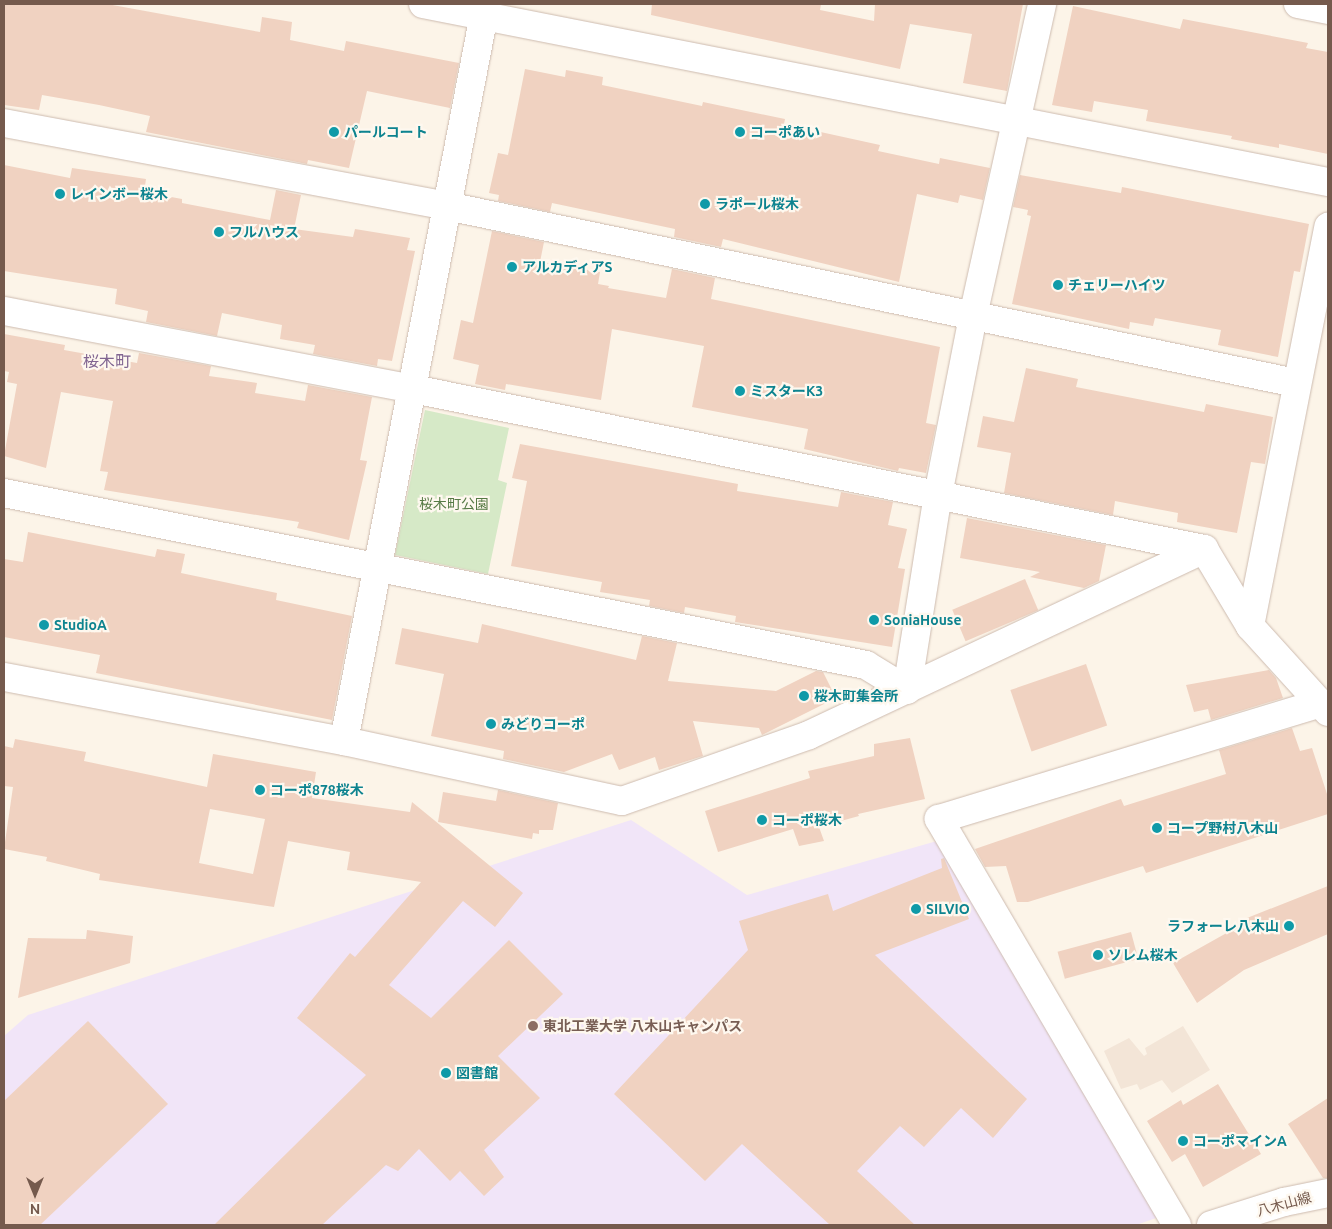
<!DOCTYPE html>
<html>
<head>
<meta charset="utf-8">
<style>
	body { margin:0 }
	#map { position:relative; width:1332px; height:1229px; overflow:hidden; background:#fcf4e8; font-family:Ubuntu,"Noto Sans JP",sans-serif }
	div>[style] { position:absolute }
	.residential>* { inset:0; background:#f3e5d7 }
	.education>* { inset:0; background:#f1e5f8 }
	.green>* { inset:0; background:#d6e9c7 }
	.building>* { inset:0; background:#f0d2c1; transform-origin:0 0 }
	.roads { filter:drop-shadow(0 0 1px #cdbbaf) drop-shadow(0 0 1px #cdbbaf) }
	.street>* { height:28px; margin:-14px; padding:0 14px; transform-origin:14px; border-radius:14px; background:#fff }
	.secondary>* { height:28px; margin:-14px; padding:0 14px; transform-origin:14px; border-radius:14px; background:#fff }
	.dots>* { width:14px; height:14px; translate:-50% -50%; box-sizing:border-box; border:2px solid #fef8ef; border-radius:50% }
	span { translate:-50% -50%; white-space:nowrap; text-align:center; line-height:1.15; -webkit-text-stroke:4.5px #fef8ef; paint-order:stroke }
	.culture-label { font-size:14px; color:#0d838f; font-weight:700 }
	.left { translate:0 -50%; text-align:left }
	.right { translate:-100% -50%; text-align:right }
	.park-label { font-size:14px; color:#567a45 }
	.education-label { font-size:14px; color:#785e54; font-weight:700 }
	.street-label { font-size:14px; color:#755a4d }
	.quarter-label { font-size:16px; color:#816591 }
	.frame { position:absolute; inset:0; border:5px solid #755a4d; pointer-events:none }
	.north { position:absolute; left:10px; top:1169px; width:50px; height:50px; -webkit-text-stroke:4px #fef8ef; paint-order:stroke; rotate:180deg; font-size:14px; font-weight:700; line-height:20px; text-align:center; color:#755a4d }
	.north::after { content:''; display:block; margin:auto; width:18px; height:22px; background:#755a4d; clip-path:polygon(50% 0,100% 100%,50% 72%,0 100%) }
</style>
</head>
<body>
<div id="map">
	<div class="residential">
		<div style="clip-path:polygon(1183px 1026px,1210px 1070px,1172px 1093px,1162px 1080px,1140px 1090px,1137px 1084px,1121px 1089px,1104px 1051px,1129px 1038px,1144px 1056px,1147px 1054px,1145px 1048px)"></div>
	</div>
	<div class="education">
		<div style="clip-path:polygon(631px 820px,747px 895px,944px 839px,1159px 1217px,1136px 1225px,4px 1225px,4px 1036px,28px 1015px)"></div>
	</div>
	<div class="green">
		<div style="clip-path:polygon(425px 410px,509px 428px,498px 480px,507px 483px,488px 574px,395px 555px)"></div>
	</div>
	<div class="building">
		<div style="clip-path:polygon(4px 4px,107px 4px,260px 32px,262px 17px,292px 22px,290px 40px,344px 51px,346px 41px,459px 63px,450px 108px,367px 91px,349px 168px,308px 160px,307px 164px,146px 132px,150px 116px,99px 105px,42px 95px,39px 110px,4px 105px)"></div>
		<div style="clip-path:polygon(652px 4px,821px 4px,820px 10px,874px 21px,875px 4px,1023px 4px,1007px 91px,963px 83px,972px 34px,910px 24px,900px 69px,651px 15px)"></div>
		<div style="clip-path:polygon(1073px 6px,1180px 29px,1183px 19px,1308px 43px,1306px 48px,1328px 52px,1328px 154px,1279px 144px,1279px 148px,1231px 139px,1232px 136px,1146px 121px,1148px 110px,1094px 101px,1092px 112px,1052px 105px)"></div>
		<div style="clip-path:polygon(525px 69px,565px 77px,566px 70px,603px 77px,602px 85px,702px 106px,703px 102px,785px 119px,784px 124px,880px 145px,878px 151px,939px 164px,940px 158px,990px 168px,983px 200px,960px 195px,958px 203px,917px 194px,899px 282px,723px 239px,721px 247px,674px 237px,675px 229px,552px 203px,550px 212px,498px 201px,499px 195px,489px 193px,498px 153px,508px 155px)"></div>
		<div style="clip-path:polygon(4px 165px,70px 178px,72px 168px,146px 179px,144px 192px,182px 199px,182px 203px,270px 220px,276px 190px,301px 195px,294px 229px,353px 237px,355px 229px,410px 238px,407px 250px,415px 251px,392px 361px,378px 359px,377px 366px,313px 354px,315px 345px,280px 339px,282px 325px,222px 313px,217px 336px,146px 322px,148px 311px,115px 304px,117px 289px,4px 271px)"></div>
		<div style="clip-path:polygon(1020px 175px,1121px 193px,1122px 187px,1309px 224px,1300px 272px,1294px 271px,1278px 357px,1218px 345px,1221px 330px,1155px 318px,1153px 326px,1130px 322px,1129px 329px,1012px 304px,1031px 216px,1027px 215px,1028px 210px,1013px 207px)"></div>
		<div style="clip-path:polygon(492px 231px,544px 242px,540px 262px,600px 272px,598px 284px,609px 286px,608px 288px,666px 298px,672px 269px,715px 278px,711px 299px,940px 347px,926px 423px,936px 425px,926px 473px,899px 468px,898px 471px,804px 449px,808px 429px,692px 407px,704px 346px,612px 329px,601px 400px,506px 384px,505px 390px,475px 384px,479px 365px,453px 359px,461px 320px,473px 323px)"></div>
		<div style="clip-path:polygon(4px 334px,65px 345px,64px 350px,137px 363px,139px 353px,211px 366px,209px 376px,257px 383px,255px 393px,305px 401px,308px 385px,372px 397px,360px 460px,367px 461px,349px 540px,297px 528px,299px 522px,104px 490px,108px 472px,100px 471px,113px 401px,61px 392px,46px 468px,4px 456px,17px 384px,7px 382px,9px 372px,4px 371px)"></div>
		<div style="clip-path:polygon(1026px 368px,1078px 379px,1076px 387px,1204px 412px,1206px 404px,1273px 417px,1265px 464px,1251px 462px,1237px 533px,1177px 522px,1178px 513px,1115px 501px,1113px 515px,1004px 493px,1011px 453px,977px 447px,983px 416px,1014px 422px)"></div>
		<div style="clip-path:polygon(520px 444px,738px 484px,737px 491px,838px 507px,841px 492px,893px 502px,888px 525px,907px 529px,898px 568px,905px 569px,892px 647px,735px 622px,736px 616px,685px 607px,684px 613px,649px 606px,650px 600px,600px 592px,602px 582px,511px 566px,527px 481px,512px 478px)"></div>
		<div style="clip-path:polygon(967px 518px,1106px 545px,1099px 581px,1084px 588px,1030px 577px,1040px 572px,960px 558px)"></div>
		<div style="clip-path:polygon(28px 532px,155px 557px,157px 549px,185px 554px,181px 573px,277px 593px,276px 600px,352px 616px,332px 720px,96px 673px,100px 655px,4px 637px,4px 559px,23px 562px)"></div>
		<div style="left:1025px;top:579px;width:34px;height:79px;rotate:67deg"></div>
		<div style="clip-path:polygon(482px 624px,636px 660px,642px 636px,677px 643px,668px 681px,776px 691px,816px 671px,823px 672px,836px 698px,762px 735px,759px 728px,693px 721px,703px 756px,659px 770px,655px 757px,619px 770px,612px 754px,564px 772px,503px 759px,504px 751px,431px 736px,444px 674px,395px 664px,402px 628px,478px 643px)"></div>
		<div style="left:1086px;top:664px;width:65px;height:80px;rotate:71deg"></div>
		<div style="clip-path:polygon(1269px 670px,1276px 678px,1283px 698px,1211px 720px,1208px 709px,1194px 712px,1186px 685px)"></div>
		<div style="clip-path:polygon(1292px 728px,1300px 751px,1312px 748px,1328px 797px,1328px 814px,1146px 873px,1143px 866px,1028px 902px,1017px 902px,1006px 866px,985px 867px,975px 849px,1121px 799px,1124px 806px,1226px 774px,1219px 750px)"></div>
		<div style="clip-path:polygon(910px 738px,925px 799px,858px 814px,859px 816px,819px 827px,824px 841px,799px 846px,793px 829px,718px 852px,705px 811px,810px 778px,808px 771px,874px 756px,874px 744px)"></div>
		<div style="clip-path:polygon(evenodd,15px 739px,86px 752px,84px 761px,207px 787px,213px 754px,316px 772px,312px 798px,410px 812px,412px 802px,523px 893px,495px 927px,463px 901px,389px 985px,431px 1018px,509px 940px,563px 994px,498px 1056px,540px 1098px,484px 1150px,504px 1177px,484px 1196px,460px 1171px,450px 1181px,419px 1149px,398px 1171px,386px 1165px,322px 1225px,214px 1225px,366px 1075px,297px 1018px,350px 953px,355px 957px,421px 882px,347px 870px,350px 852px,288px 841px,274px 907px,99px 880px,100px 874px,46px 861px,47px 857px,4px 849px,13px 787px,4px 786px,4px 746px,13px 748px,15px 739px,210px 809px,265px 819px,253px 874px,199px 863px,210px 809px)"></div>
		<div style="clip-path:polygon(498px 790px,558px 803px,553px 830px,539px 830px,539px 834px,533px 833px,532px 839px,438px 822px,443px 792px,496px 801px)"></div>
		<div style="clip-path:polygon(944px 858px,969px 919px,875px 955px,1027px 1099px,993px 1138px,961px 1108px,924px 1147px,900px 1126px,857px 1171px,915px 1225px,830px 1225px,742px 1144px,705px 1181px,614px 1094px,748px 950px,739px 921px,828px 894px,833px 911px,942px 868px,941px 859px)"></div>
		<div style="clip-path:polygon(1328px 886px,1328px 934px,1244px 970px,1197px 1003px,1173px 963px,1248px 921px,1247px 918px)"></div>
		<div style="clip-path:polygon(87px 930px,133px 936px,130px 963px,18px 998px,28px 938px,86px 939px)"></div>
		<div style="left:1131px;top:932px;width:28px;height:76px;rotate:75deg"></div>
		<div style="clip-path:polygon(88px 1021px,168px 1104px,40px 1225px,4px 1225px,4px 1101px)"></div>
		<div style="clip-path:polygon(1218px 1084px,1261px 1154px,1203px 1187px,1185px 1154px,1172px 1162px,1147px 1121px,1181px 1100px,1183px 1105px)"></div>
		<div style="clip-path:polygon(1328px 1098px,1328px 1178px,1323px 1178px,1288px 1124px)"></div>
	</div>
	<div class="roads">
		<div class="street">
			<div style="left:423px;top:4px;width:922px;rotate:11.13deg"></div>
			<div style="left:1298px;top:4px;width:31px;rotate:11deg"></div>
			<div style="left:4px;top:123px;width:451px;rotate:10.6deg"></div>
			<div style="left:447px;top:206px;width:867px;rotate:11.78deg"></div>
			<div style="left:4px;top:311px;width:416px;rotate:10.8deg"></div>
			<div style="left:413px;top:389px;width:807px;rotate:11.44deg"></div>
			<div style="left:1204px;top:549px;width:90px;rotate:59.1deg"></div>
			<div style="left:1250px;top:626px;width:116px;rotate:47.8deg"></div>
			<div style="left:4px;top:493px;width:879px;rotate:11.28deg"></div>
			<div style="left:866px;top:665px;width:48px;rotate:31.4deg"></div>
			<div style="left:907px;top:690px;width:197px;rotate:-81deg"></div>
			<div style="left:938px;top:495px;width:182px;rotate:-78.9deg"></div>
			<div style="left:973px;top:316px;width:320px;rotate:-77.5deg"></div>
			<div style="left:1250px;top:626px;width:407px;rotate:-78.9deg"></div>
			<div style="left:4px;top:677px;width:346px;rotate:10.7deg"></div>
			<div style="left:344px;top:741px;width:284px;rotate:12.2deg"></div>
			<div style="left:622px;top:801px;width:198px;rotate:-19.4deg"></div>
			<div style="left:809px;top:735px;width:437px;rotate:-25.2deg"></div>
			<div style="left:1177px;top:1225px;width:471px;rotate:-120.4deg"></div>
			<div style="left:939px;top:819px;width:398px;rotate:-16.9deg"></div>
		</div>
		<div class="secondary">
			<div style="left:344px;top:741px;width:751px;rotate:-79.09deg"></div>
			<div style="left:1211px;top:1225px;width:77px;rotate:-17.5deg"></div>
			<div style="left:1284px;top:1202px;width:45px;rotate:-11.6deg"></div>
		</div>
	</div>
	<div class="dots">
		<div style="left:334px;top:132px;background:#0f9aa8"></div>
		<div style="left:740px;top:132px;background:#0f9aa8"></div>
		<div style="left:60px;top:194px;background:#0f9aa8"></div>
		<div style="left:705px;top:204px;background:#0f9aa8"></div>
		<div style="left:219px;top:232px;background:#0f9aa8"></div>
		<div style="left:512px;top:267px;background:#0f9aa8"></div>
		<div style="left:1058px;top:285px;background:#0f9aa8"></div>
		<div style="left:740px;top:391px;background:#0f9aa8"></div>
		<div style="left:874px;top:620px;background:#0f9aa8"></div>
		<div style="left:44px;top:625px;background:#0f9aa8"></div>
		<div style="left:804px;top:696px;background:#0f9aa8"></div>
		<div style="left:491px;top:724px;background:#0f9aa8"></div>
		<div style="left:260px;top:790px;background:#0f9aa8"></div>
		<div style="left:762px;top:820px;background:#0f9aa8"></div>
		<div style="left:1157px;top:828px;background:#0f9aa8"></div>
		<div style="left:916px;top:909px;background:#0f9aa8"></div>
		<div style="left:1289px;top:926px;background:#0f9aa8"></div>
		<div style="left:1098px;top:955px;background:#0f9aa8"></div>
		<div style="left:533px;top:1026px;background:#8d6e63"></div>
		<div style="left:446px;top:1073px;background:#0f9aa8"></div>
		<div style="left:1183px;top:1141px;background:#0f9aa8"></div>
	</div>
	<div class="culture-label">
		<span class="left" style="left:344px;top:132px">パールコート</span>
		<span class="left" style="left:750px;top:132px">コーポあい</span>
		<span class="left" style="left:70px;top:194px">レインボー桜木</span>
		<span class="left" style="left:715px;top:204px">ラポール桜木</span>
		<span class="left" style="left:229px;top:232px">フルハウス</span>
		<span class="left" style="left:522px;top:267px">アルカディアS</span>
		<span class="left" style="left:1068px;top:285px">チェリーハイツ</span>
		<span class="left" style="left:750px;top:391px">ミスターK3</span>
		<span class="left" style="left:884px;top:620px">SoniaHouse</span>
		<span class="left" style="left:54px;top:625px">StudioA</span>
		<span class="left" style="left:814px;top:696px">桜木町集会所</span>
		<span class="left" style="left:501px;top:724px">みどりコーポ</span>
		<span class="left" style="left:270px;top:790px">コーポ878桜木</span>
		<span class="left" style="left:772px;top:820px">コーポ桜木</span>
		<span class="left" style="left:1167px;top:828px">コープ野村八木山</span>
		<span class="left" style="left:926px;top:909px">SILVIO</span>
		<span class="right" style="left:1279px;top:926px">ラフォーレ八木山</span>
		<span class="left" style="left:1108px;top:955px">ソレム桜木</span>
		<span class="left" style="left:456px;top:1073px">図書館</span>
		<span class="left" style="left:1193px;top:1141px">コーポマインA</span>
	</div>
	<div class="park-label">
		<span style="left:454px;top:504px">桜木町公園</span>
	</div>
	<div class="education-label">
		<span class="left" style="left:543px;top:1026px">東北工業大学 八木山キャンパス</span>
	</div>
	<div class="street-label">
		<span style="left:1284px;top:1204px;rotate:-15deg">八木山線</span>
	</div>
	<div class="quarter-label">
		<span style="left:107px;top:361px">桜木町</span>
	</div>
	<div class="frame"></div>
	<div class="north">N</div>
</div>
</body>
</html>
